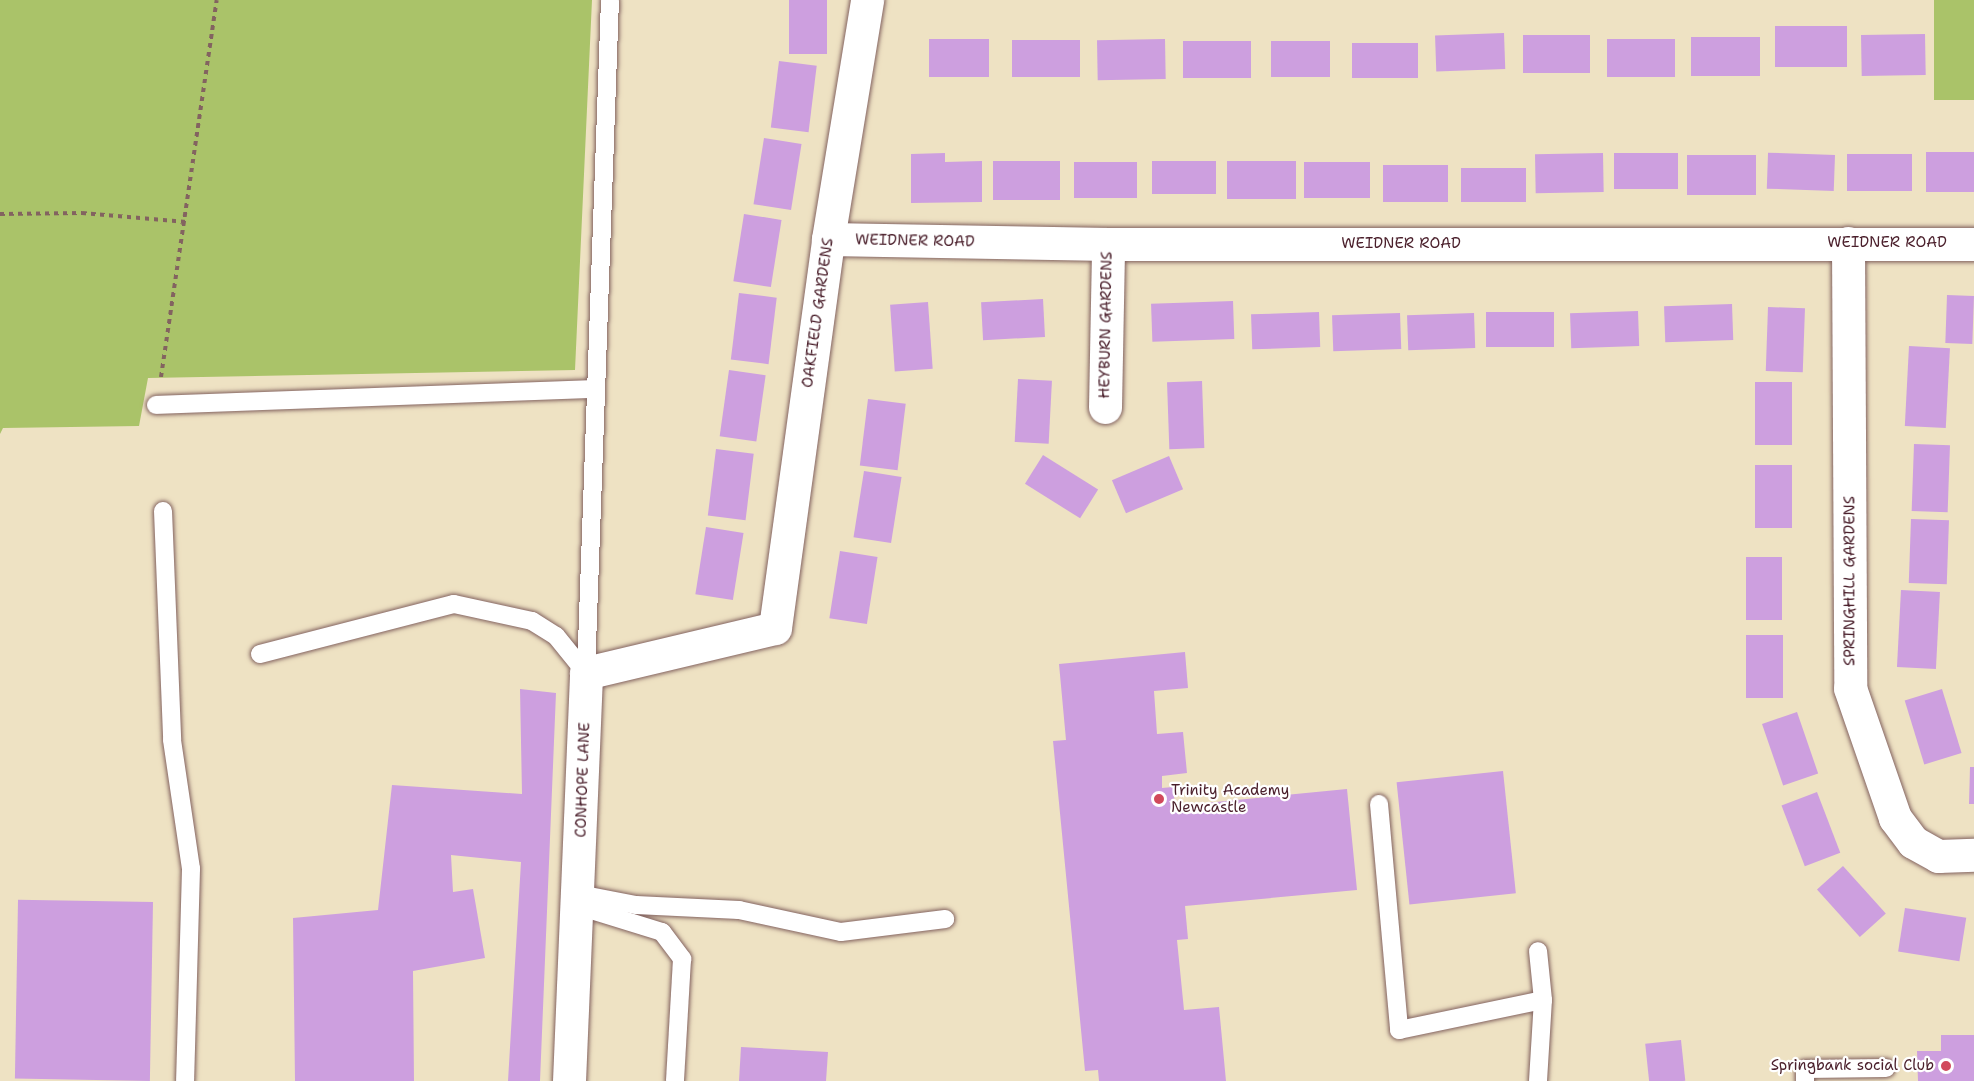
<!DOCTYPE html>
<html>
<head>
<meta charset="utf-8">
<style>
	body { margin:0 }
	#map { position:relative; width:1974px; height:1081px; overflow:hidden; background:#eee2c3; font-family:"Shantell Sans",sans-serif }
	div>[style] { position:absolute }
	.green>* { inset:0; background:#aac369; transform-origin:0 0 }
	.building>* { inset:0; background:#cd9fdf; transform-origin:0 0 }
	.path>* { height:4px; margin-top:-2px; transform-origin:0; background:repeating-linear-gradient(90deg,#836360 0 4.5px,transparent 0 9px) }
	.roads { filter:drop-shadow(0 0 2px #836360) drop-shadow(0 0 2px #836360) }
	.service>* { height:18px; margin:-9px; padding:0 9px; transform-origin:9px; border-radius:9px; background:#fff }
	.minor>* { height:33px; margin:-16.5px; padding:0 16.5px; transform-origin:16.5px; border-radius:16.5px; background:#fff }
	.dots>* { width:16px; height:16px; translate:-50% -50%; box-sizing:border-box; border:3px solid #fff; border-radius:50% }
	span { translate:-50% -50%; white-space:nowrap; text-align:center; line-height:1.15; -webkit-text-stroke:4.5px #fff; paint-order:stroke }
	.street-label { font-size:15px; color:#4a1f2b }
	.poi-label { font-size:15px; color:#4a1f2b }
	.left { translate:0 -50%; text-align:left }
	.right { translate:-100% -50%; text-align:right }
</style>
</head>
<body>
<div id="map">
	<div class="green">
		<div style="clip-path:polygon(0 0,592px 0,575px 370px,148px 378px,139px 426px,3px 428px,0 434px)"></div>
		<div style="left:1934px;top:0;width:40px;height:100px"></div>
	</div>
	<div class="building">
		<div style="left:789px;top:0;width:38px;height:54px"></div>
		<div style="left:1775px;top:26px;width:72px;height:41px"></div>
		<div style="left:1504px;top:33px;width:36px;height:69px;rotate:88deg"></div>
		<div style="left:1925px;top:34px;width:41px;height:64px;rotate:89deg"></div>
		<div style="left:1590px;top:35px;width:38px;height:67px;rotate:90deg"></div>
		<div style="left:1760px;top:37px;width:39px;height:69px;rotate:90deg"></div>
		<div style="left:989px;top:39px;width:38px;height:60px;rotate:90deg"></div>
		<div style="left:1165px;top:39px;width:40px;height:68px;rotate:89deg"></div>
		<div style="left:1607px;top:39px;width:68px;height:38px"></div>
		<div style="left:1012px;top:40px;width:68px;height:37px"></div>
		<div style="left:1183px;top:41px;width:68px;height:37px"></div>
		<div style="left:1330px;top:41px;width:36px;height:59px;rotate:90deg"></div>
		<div style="left:1352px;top:43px;width:66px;height:35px"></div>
		<div style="left:779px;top:61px;width:38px;height:67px;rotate:7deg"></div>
		<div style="left:764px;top:138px;width:38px;height:67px;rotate:9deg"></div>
		<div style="left:1926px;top:152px;width:48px;height:40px"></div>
		<div style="clip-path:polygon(945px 153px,945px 162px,982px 161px,982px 202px,911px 203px,911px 154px)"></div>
		<div style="left:1603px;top:153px;width:39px;height:68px;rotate:89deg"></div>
		<div style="left:1678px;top:153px;width:36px;height:64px;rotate:90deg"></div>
		<div style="left:1847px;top:154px;width:65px;height:37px"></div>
		<div style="left:1687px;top:155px;width:69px;height:40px"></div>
		<div style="left:1835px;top:155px;width:36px;height:67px;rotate:92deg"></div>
		<div style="left:993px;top:161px;width:67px;height:39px"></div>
		<div style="left:1216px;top:161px;width:33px;height:64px;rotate:90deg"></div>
		<div style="left:1227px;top:161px;width:69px;height:38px"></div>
		<div style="left:1074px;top:162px;width:63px;height:36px"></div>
		<div style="left:1370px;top:162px;width:36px;height:66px;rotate:90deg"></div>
		<div style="left:1383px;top:165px;width:65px;height:37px"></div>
		<div style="left:1461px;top:168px;width:65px;height:34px"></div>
		<div style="left:744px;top:214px;width:38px;height:68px;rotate:9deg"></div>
		<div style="left:739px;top:293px;width:38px;height:67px;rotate:7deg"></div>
		<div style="left:1947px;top:295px;width:27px;height:48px;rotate:2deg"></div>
		<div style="left:1043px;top:299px;width:38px;height:62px;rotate:87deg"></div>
		<div style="left:1233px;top:301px;width:38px;height:82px;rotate:88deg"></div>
		<div style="left:928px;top:302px;width:67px;height:38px;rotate:86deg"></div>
		<div style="left:1732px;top:304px;width:36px;height:68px;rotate:88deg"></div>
		<div style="left:1768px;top:307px;width:37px;height:64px;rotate:2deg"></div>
		<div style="left:1638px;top:311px;width:35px;height:68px;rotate:88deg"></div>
		<div style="left:1319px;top:312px;width:35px;height:68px;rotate:88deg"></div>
		<div style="left:1554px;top:312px;width:35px;height:68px;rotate:90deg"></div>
		<div style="left:1400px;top:313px;width:36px;height:68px;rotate:88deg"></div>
		<div style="left:1474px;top:313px;width:35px;height:67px;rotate:88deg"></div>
		<div style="left:1909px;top:346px;width:41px;height:80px;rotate:3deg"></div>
		<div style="left:729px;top:370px;width:37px;height:67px;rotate:8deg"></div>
		<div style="left:1018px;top:379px;width:34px;height:63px;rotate:3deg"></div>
		<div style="left:1202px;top:381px;width:67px;height:35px;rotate:88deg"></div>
		<div style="left:1755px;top:382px;width:37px;height:63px"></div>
		<div style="left:868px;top:399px;width:38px;height:67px;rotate:7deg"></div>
		<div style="left:1914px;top:444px;width:36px;height:67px;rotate:2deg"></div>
		<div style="left:716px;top:449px;width:38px;height:67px;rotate:7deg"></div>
		<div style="left:1043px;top:455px;width:65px;height:34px;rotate:32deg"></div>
		<div style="left:1169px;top:456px;width:36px;height:62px;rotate:67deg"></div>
		<div style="left:1755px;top:465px;width:37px;height:63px"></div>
		<div style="left:864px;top:471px;width:38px;height:67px;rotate:9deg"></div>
		<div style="left:1911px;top:519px;width:38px;height:64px;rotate:2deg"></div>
		<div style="left:706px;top:527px;width:38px;height:68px;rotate:9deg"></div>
		<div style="left:840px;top:551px;width:38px;height:68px;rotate:9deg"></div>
		<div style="left:1746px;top:557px;width:36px;height:63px"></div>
		<div style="left:1901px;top:590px;width:39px;height:77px;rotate:3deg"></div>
		<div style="left:1746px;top:635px;width:37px;height:63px"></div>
		<div style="clip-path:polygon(1185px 652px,1188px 688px,1154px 691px,1157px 734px,1183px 732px,1187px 773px,1162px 776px,1162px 788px,1173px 787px,1175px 806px,1347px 789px,1357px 890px,1185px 906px,1188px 939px,1177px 940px,1184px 1010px,1219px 1007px,1226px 1081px,1099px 1081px,1098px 1070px,1085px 1071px,1053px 741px,1066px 740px,1059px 664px)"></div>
		<div style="clip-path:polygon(520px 689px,556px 693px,540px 1081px,508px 1081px,521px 862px,451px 855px,453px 892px,473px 889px,485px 958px,413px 971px,414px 1081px,295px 1081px,293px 918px,378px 910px,392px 785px,522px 794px)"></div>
		<div style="left:1942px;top:689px;width:67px;height:39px;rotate:73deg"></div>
		<div style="left:1797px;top:712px;width:65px;height:37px;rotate:71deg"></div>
		<div style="clip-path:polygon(1970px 767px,1974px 767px,1974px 804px,1969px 804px)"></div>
		<div style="left:1503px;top:771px;width:123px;height:107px;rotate:84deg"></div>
		<div style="left:1817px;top:792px;width:65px;height:38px;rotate:69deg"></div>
		<div style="left:1843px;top:866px;width:64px;height:35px;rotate:48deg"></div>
		<div style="left:153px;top:902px;width:179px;height:135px;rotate:91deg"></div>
		<div style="left:1905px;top:908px;width:62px;height:44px;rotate:9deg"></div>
		<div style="clip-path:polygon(1941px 1035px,1974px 1035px,1974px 1081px,1918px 1081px,1917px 1051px,1941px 1051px)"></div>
		<div style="left:1681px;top:1040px;width:41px;height:36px;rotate:84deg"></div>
		<div style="clip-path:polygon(741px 1047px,828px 1052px,826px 1081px,739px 1081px)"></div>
	</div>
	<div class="path">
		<div style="left:0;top:214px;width:82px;rotate:-0.7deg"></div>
		<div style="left:82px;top:213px;width:105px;rotate:4.9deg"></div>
		<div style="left:161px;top:377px;width:381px;rotate:-81.6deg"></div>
	</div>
	<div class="roads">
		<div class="service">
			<div style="left:156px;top:405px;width:438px;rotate:-2.1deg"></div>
			<div style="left:163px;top:511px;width:229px;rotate:87.7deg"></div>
			<div style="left:172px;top:740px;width:130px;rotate:81.6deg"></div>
			<div style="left:191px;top:869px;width:212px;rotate:91.6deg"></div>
			<div style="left:260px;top:654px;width:200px;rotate:-14.5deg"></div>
			<div style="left:454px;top:604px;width:80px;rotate:12.3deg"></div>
			<div style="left:532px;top:621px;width:28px;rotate:32deg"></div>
			<div style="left:556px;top:636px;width:48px;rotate:51deg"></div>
			<div style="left:586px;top:673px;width:673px;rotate:-87.96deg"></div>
			<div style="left:1379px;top:804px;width:227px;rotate:84.9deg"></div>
			<div style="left:1399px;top:1030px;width:147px;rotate:-11.8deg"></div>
			<div style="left:579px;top:894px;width:58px;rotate:10.9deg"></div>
			<div style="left:636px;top:905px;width:103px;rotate:2.8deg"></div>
			<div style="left:739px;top:910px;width:104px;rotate:12.2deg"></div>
			<div style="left:841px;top:932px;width:105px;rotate:-7.1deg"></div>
			<div style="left:578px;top:906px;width:88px;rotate:17.2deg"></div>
			<div style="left:662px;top:932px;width:34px;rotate:53deg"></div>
			<div style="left:682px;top:959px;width:122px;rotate:93.3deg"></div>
			<div style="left:1538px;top:1081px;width:81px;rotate:-86.5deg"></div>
			<div style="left:1543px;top:1000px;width:49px;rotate:-95.8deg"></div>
			<div style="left:1805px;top:1081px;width:12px;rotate:-90deg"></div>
			<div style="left:1805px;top:1069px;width:81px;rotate:-0.7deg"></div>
		</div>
		<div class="minor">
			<div style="left:828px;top:239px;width:280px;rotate:1deg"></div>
			<div style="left:1108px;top:244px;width:866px"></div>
			<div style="left:1848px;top:243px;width:445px;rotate:89.7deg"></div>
			<div style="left:1850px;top:688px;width:138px;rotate:70.9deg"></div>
			<div style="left:1895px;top:818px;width:30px;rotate:53deg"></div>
			<div style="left:1913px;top:842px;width:29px;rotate:29deg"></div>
			<div style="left:1938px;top:856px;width:36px;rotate:-2deg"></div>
			<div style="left:1105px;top:407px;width:163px;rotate:-88.9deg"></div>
			<div style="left:569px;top:1081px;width:408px;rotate:-87.6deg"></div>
			<div style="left:586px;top:673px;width:194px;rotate:-13.4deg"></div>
			<div style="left:775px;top:628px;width:393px;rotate:-82.2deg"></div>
			<div style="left:828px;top:239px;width:242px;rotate:-80.7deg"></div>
		</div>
	</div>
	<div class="dots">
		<div style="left:1159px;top:799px;background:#d1495b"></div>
		<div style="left:1946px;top:1066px;background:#d1495b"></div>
	</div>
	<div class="street-label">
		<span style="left:915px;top:241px;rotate:1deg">WEIDNER ROAD</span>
		<span style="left:1887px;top:243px">WEIDNER ROAD</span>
		<span style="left:1401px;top:244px">WEIDNER ROAD</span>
		<span style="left:818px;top:313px;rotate:-82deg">OAKFIELD GARDENS</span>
		<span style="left:1106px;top:325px;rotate:-89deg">HEYBURN GARDENS</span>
		<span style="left:1850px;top:581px;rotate:-90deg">SPRINGHILL GARDENS</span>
		<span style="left:583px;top:780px;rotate:-88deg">CONHOPE LANE</span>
	</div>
	<div class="poi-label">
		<span class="left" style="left:1171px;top:799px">Trinity Academy<br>Newcastle</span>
		<span class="right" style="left:1934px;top:1066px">Springbank social Club</span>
	</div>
</div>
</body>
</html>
